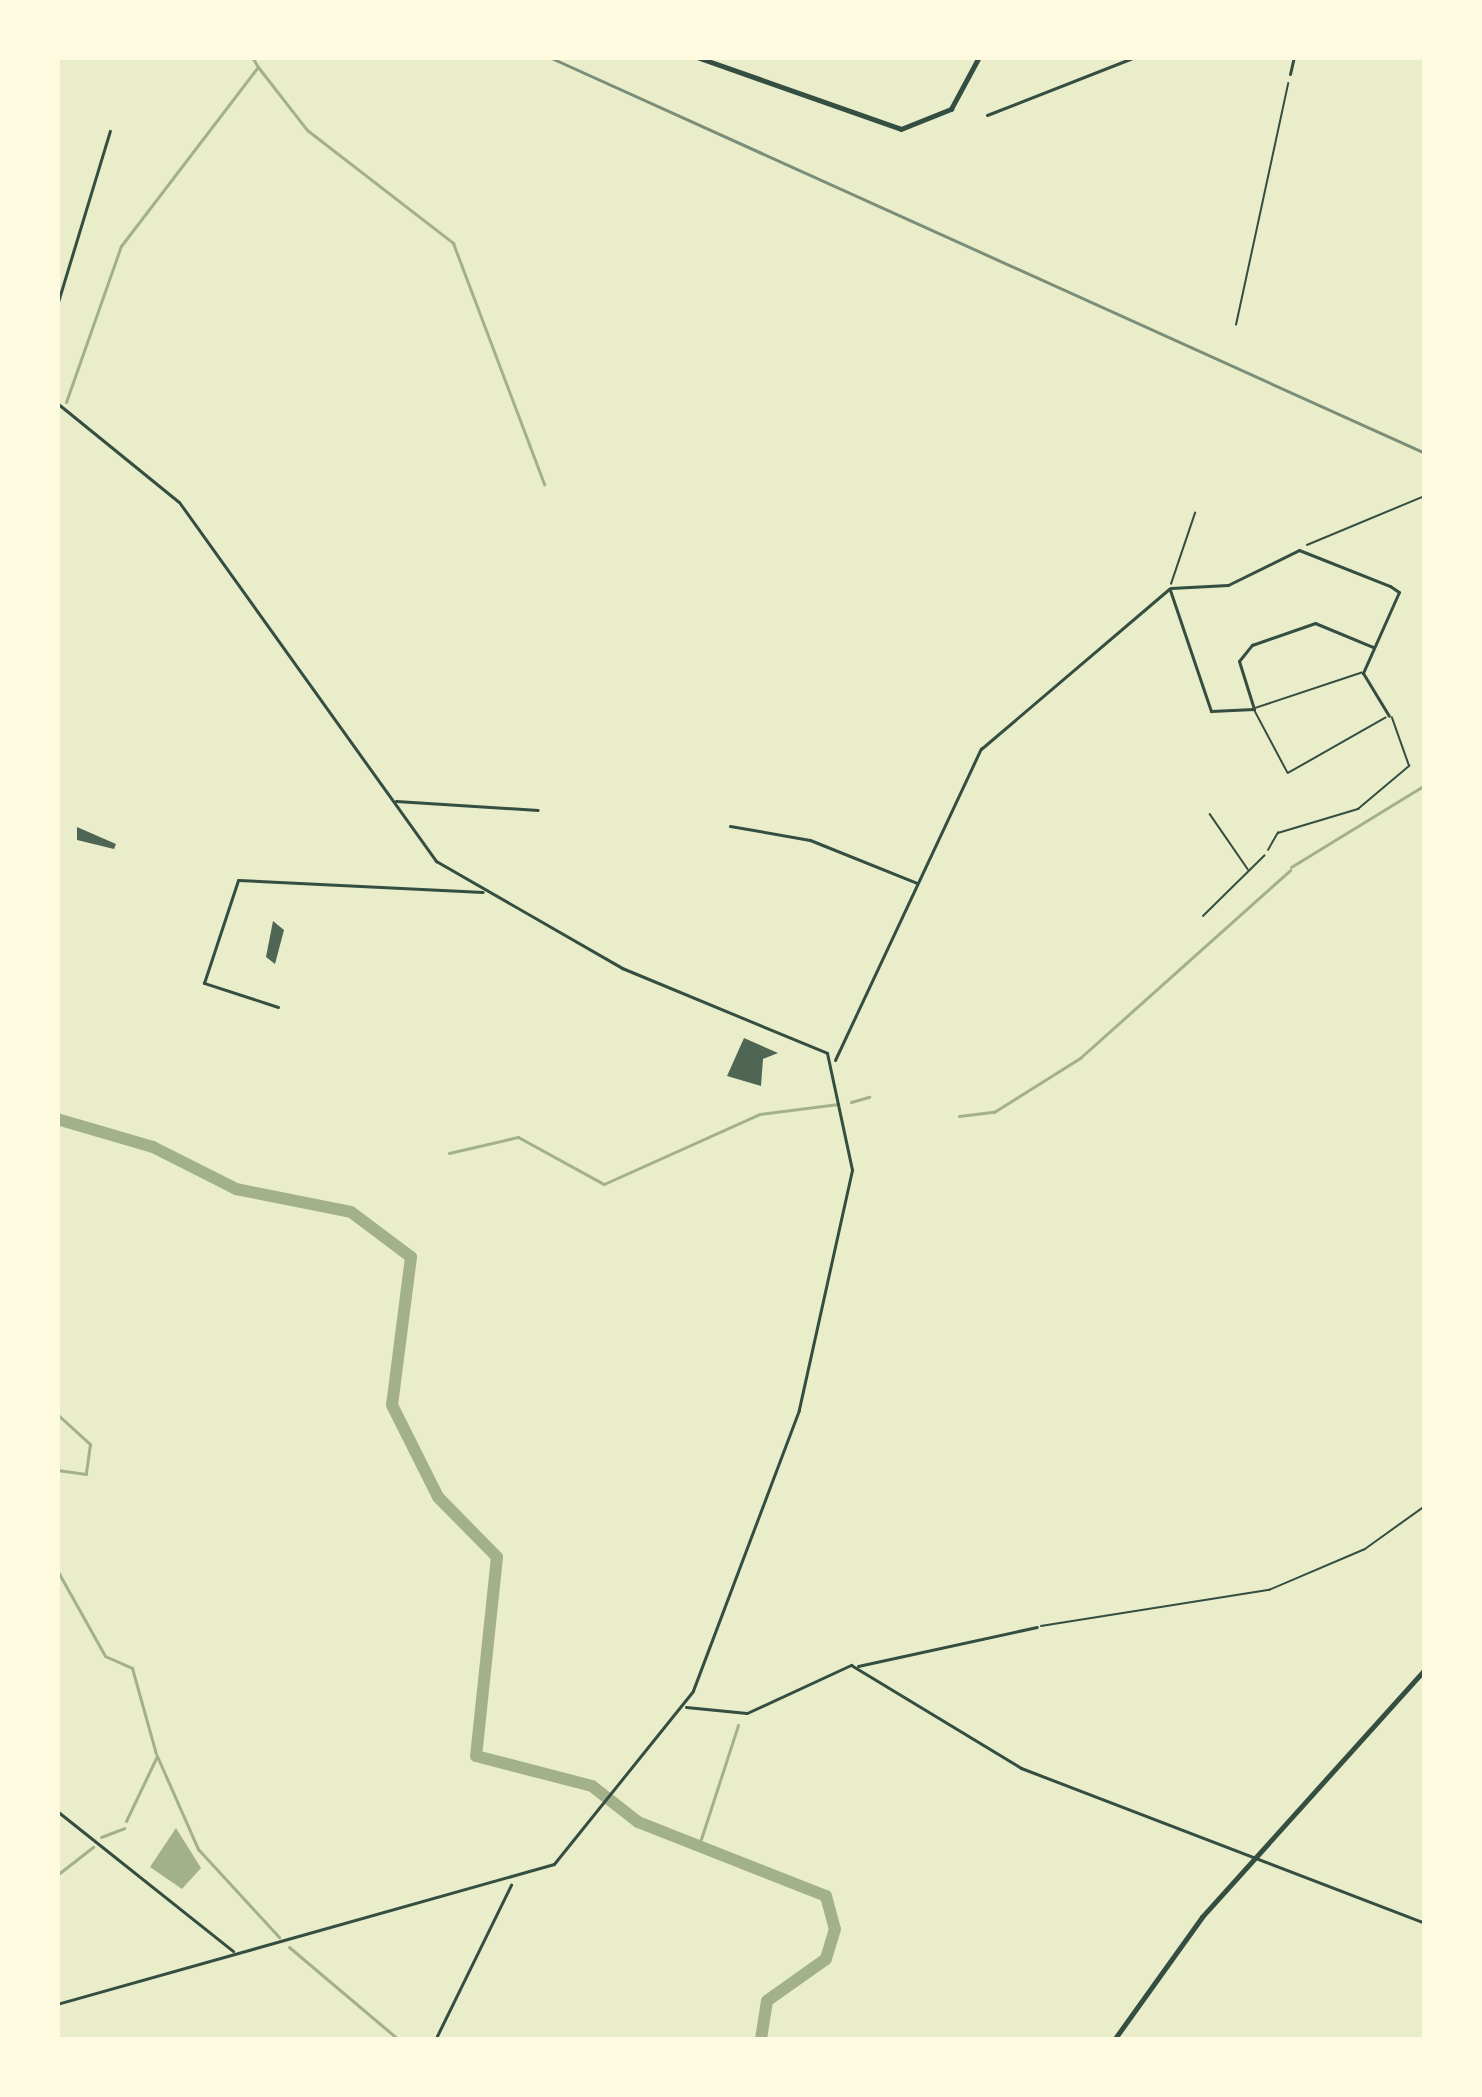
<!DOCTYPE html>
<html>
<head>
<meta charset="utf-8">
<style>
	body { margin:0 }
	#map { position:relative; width:1482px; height:2097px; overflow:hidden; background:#e9edc9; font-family:Inter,sans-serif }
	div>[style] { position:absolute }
	.water>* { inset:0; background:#a3b18a }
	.stream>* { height:3px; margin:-1.5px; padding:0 1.5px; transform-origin:1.5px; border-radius:1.5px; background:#a3b18a }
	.river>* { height:12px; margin:-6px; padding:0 6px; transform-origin:6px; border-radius:6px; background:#a3b18a }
	.building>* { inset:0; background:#4f6655 }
	.path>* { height:1.5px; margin:-0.75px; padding:0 0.75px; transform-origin:0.75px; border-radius:0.75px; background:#344e41 }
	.service>* { height:1.5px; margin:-0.75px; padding:0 0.75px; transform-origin:0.75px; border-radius:0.75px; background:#344e41 }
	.minor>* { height:3px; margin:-1.5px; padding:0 1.5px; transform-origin:1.5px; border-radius:1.5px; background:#344e41 }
	.tertiary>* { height:4.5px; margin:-2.25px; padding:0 2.25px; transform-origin:2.25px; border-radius:2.25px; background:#344e41 }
	.rail>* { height:3px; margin:-1.5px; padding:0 1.5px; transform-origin:1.5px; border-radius:1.5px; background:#7c8e77 }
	span { translate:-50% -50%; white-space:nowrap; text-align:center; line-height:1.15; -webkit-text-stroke:9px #fefae0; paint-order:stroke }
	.frame { position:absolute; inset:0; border:60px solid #fefae0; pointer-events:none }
</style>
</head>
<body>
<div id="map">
	<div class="water">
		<div style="clip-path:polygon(176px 1828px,201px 1868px,182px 1889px,150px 1867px)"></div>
	</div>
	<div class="stream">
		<div style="left:258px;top:67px;width:80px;rotate:52.1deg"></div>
		<div style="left:307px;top:130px;width:185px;rotate:37.7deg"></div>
		<div style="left:453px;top:243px;width:258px;rotate:69.3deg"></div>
		<div style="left:66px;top:402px;width:165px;rotate:-70.6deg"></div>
		<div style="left:121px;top:246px;width:225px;rotate:-52.6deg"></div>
		<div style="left:258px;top:67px;width:12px;rotate:-121deg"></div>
		<div style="left:1291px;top:867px;width:157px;rotate:-31.5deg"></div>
		<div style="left:851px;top:1102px;width:19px;rotate:-16deg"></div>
		<div style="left:959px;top:1116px;width:35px;rotate:-7deg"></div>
		<div style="left:994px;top:1112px;width:102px;rotate:-32.1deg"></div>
		<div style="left:1080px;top:1058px;width:282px;rotate:-41.8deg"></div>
		<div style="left:449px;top:1153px;width:71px;rotate:-13.1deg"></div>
		<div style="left:518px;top:1137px;width:98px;rotate:28.7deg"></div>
		<div style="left:604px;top:1184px;width:171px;rotate:-24.2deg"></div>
		<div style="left:760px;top:1114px;width:79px;rotate:-7.3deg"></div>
		<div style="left:57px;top:1414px;width:45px;rotate:42.3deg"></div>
		<div style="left:90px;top:1444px;width:30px;rotate:98deg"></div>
		<div style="left:86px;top:1474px;width:29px;rotate:-172deg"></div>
		<div style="left:57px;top:1570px;width:98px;rotate:60.8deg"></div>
		<div style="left:105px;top:1656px;width:30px;rotate:24deg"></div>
		<div style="left:132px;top:1668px;width:89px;rotate:74.4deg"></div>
		<div style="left:126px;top:1821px;width:72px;rotate:-64.5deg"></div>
		<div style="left:157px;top:1756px;width:102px;rotate:66.2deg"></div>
		<div style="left:198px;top:1849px;width:120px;rotate:47.4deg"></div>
		<div style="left:101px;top:1837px;width:25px;rotate:-21deg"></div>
		<div style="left:701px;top:1839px;width:120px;rotate:-72deg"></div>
		<div style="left:57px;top:1875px;width:46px;rotate:-37.9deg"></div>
		<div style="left:289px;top:1947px;width:144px;rotate:40.2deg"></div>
	</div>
	<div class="river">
		<div style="left:57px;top:1119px;width:100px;rotate:16.3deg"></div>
		<div style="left:153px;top:1147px;width:93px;rotate:26.8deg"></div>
		<div style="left:236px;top:1189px;width:117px;rotate:11.3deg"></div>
		<div style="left:351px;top:1212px;width:75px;rotate:36.9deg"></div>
		<div style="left:411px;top:1257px;width:149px;rotate:97.3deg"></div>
		<div style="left:392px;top:1405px;width:103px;rotate:63.4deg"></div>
		<div style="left:438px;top:1497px;width:84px;rotate:45.5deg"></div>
		<div style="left:497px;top:1557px;width:200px;rotate:96deg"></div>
		<div style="left:476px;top:1756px;width:120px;rotate:14.5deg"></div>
		<div style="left:592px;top:1786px;width:58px;rotate:38deg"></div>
		<div style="left:638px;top:1822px;width:202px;rotate:21.5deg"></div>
		<div style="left:826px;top:1896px;width:34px;rotate:75deg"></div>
		<div style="left:835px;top:1929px;width:31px;rotate:107deg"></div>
		<div style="left:826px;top:1959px;width:72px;rotate:144.6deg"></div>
		<div style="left:767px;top:2001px;width:39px;rotate:99deg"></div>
	</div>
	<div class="building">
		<div style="clip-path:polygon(77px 827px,116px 844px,114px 849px,77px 840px)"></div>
		<div style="clip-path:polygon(273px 921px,284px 930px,275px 964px,266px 957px)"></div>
		<div style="clip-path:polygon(744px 1038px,778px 1053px,763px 1059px,761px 1086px,727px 1076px)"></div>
	</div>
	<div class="path">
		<div style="left:1236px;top:325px;width:247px;rotate:-77.8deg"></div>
		<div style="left:1307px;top:545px;width:128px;rotate:-22.6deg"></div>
		<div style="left:1210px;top:814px;width:67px;rotate:55.4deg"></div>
		<div style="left:1203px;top:916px;width:86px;rotate:-44.5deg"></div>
	</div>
	<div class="service">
		<div style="left:1171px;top:584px;width:75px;rotate:-71.3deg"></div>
		<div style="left:1362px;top:673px;width:114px;rotate:161.6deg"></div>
		<div style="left:1254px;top:709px;width:72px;rotate:62deg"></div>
		<div style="left:1288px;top:773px;width:112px;rotate:-29.6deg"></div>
		<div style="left:1268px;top:850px;width:20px;rotate:-60deg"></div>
		<div style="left:1278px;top:833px;width:84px;rotate:-16.7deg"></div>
		<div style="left:1358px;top:809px;width:67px;rotate:-40.1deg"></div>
		<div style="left:1409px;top:766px;width:51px;rotate:-109.5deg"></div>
		<div style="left:1041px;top:1626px;width:231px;rotate:-9deg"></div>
		<div style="left:1269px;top:1590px;width:104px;rotate:-23.1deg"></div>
		<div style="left:1365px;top:1549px;width:74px;rotate:-35.6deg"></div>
	</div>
	<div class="minor">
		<div style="left:1290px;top:74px;width:17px;rotate:-77deg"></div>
		<div style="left:987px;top:115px;width:159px;rotate:-21.4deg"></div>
		<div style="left:57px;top:305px;width:182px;rotate:-73.1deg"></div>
		<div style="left:57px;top:403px;width:157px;rotate:39.1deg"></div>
		<div style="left:179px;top:502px;width:442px;rotate:54.4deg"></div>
		<div style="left:436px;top:861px;width:215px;rotate:29.9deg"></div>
		<div style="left:622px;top:968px;width:222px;rotate:22.5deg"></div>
		<div style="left:827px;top:1053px;width:120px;rotate:77.9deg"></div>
		<div style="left:852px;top:1170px;width:246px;rotate:102.5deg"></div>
		<div style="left:799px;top:1410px;width:300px;rotate:110.7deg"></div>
		<div style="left:693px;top:1691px;width:222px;rotate:128.8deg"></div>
		<div style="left:554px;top:1864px;width:516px;rotate:164.27deg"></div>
		<div style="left:1171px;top:588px;width:57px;rotate:-3deg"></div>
		<div style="left:1228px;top:585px;width:79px;rotate:-26.2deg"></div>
		<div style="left:1299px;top:550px;width:98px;rotate:21.6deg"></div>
		<div style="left:1390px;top:586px;width:11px;rotate:34deg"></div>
		<div style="left:1399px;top:592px;width:89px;rotate:114deg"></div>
		<div style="left:1363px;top:673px;width:50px;rotate:58.8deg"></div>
		<div style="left:1170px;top:590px;width:128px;rotate:71.3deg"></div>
		<div style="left:1211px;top:711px;width:43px;rotate:-2.7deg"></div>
		<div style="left:1254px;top:709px;width:50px;rotate:-107.4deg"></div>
		<div style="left:1239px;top:661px;width:21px;rotate:-51deg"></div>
		<div style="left:1252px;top:645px;width:67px;rotate:-19.2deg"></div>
		<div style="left:1315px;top:623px;width:63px;rotate:22.5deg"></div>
		<div style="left:396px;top:801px;width:142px;rotate:3.6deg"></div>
		<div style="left:730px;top:826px;width:81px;rotate:9.9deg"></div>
		<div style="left:810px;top:840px;width:115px;rotate:21.9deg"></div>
		<div style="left:278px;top:1007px;width:78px;rotate:-162deg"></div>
		<div style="left:204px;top:983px;width:108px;rotate:-71.7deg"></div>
		<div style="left:238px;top:880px;width:245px;rotate:2.8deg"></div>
		<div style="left:835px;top:1060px;width:344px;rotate:-64.9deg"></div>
		<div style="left:981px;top:749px;width:248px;rotate:-40.4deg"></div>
		<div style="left:858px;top:1666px;width:183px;rotate:-12.3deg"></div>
		<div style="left:686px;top:1707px;width:61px;rotate:5.6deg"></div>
		<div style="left:747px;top:1713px;width:115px;rotate:-24.8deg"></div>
		<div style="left:851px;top:1665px;width:199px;rotate:31.2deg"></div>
		<div style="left:1021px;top:1768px;width:433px;rotate:21deg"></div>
		<div style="left:57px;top:1811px;width:225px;rotate:38.5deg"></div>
		<div style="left:435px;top:2040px;width:173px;rotate:-63.9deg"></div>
	</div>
	<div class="tertiary">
		<div style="left:697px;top:57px;width:216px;rotate:19.4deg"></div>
		<div style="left:901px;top:129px;width:54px;rotate:-21.8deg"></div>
		<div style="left:951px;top:109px;width:59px;rotate:-61.7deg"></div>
		<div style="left:1114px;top:2040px;width:151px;rotate:-54.4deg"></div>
		<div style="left:1202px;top:1917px;width:334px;rotate:-48deg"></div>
	</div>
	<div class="rail">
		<div style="left:549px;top:57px;width:961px;rotate:24.33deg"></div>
	</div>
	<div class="frame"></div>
</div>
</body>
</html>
